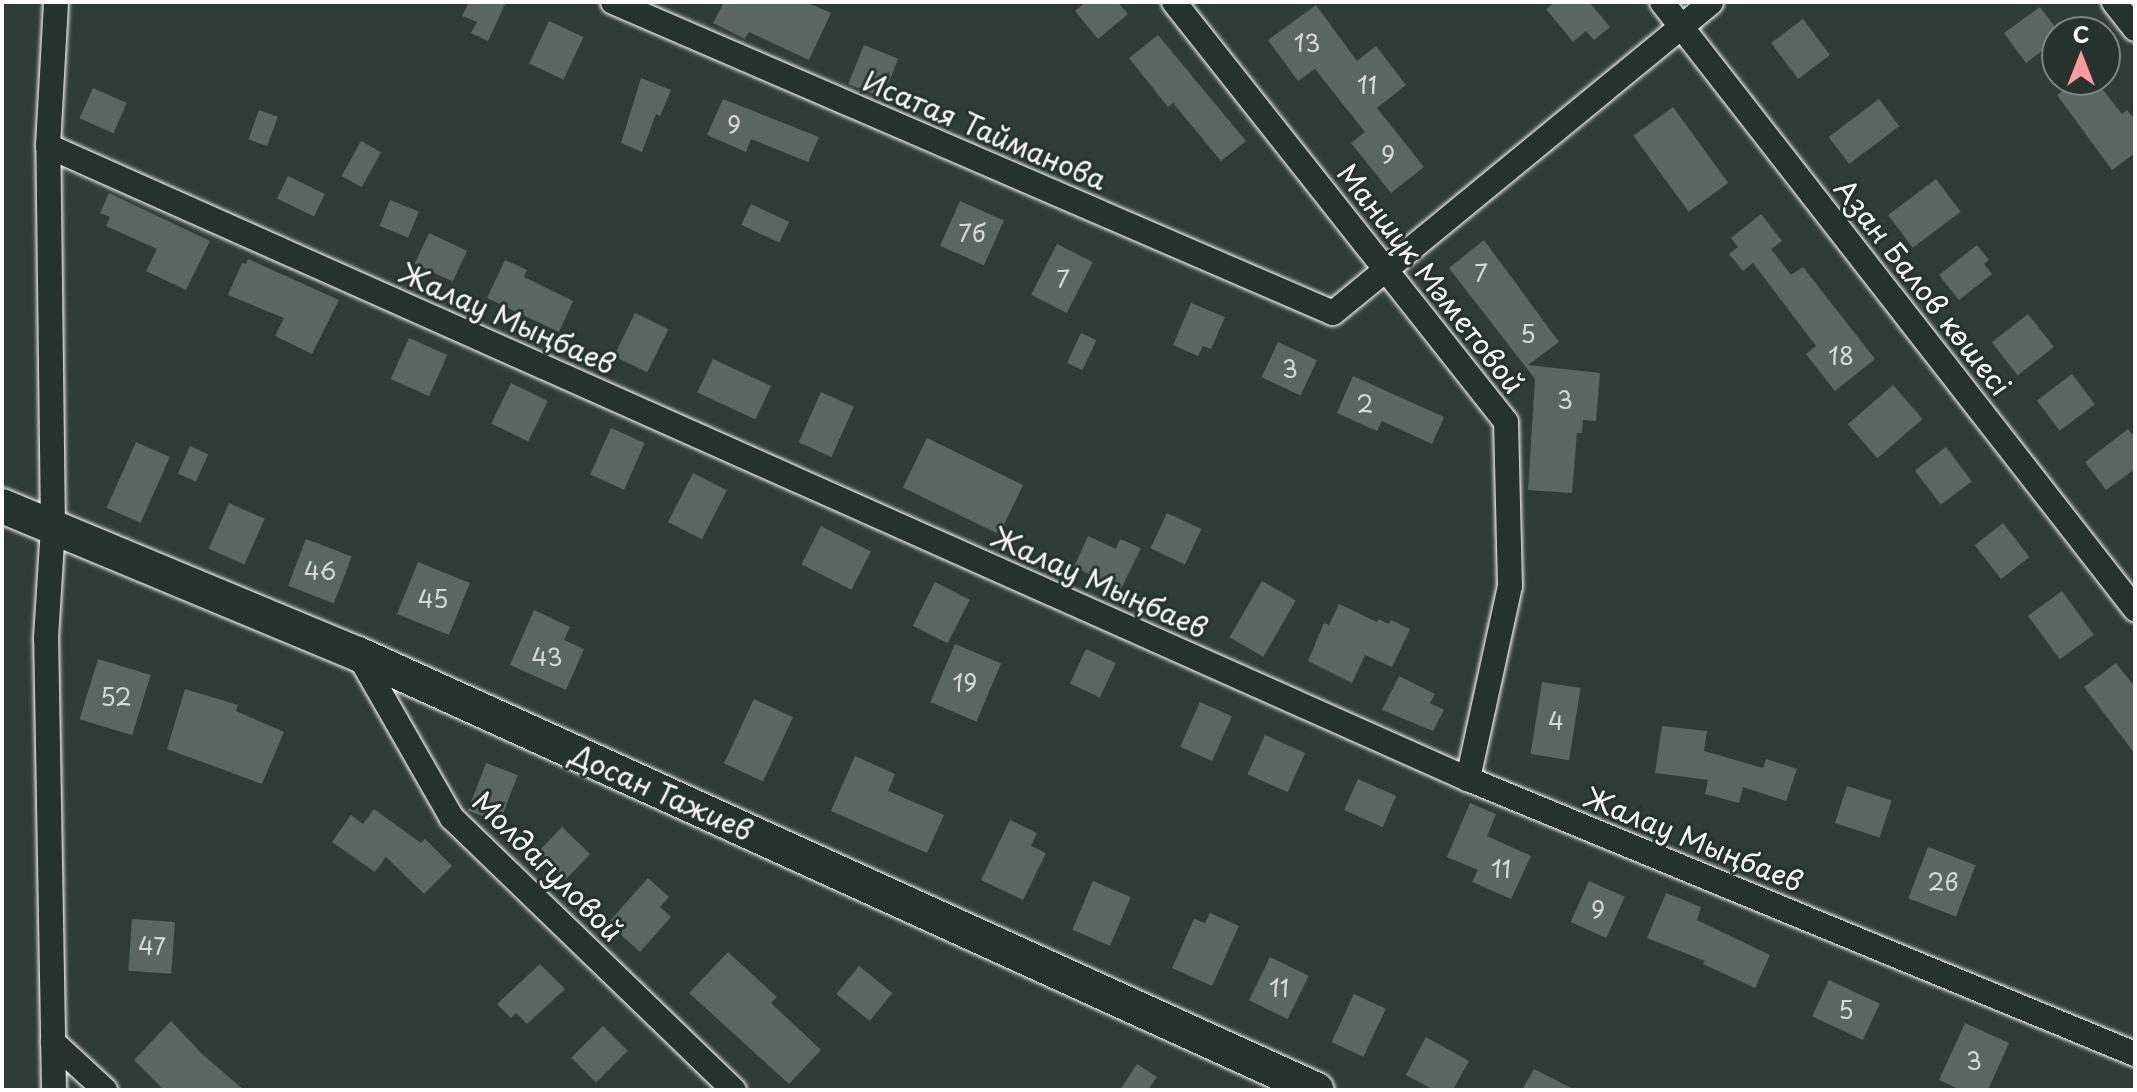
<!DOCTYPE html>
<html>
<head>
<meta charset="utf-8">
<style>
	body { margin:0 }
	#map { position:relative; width:2137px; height:1092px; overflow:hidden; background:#2f3b35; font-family:"Playpen Sans",sans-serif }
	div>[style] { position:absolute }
	.building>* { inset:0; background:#5b6661; transform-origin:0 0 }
	.roads { filter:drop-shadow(0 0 2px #fff) drop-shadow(0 0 2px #fff) }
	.street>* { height:24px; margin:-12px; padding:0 12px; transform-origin:12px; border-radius:12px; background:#26332d }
	.secondary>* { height:34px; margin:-17px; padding:0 17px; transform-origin:17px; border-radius:17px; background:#26332d }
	span { translate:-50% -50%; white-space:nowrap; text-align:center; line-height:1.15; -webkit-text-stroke:6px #26332d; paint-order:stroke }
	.number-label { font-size:24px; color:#d6d9d8 }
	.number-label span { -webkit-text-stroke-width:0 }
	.street-label { font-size:28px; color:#fff }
	.frame { position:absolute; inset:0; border:4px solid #fff; pointer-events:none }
	.north { position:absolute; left:2041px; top:16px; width:80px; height:80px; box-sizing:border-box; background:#26332d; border:2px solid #7d8581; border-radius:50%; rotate:0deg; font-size:22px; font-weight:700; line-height:32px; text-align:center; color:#fff }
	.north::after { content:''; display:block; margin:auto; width:28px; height:36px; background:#ff9aa2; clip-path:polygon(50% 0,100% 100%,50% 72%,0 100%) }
</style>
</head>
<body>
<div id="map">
	<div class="building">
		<div style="clip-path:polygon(469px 2px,506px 2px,488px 41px,471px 33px,477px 22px,462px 16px)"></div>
		<div style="clip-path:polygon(724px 2px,806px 2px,831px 13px,809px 60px,749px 32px,745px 39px,713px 23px)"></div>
		<div style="clip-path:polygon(1086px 2px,1118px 2px,1128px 14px,1098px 39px,1075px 11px)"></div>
		<div style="clip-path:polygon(1555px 2px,1589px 2px,1610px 27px,1594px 40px,1586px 31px,1573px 42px,1546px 9px)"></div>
		<div style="clip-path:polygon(1316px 5px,1357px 61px,1376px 46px,1406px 85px,1377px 108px,1424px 167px,1391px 193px,1351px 143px,1365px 132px,1315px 69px,1298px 81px,1268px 40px)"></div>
		<div style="clip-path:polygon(2040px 7px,2059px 32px,2057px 40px,2026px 63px,2004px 33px)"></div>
		<div style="left:1803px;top:19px;width:45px;height:40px;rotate:53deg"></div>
		<div style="left:549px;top:21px;width:38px;height:47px;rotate:25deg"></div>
		<div style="clip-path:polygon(1158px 35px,1246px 141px,1221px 161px,1173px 103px,1168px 107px,1129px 58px)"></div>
		<div style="left:864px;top:45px;width:37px;height:42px;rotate:22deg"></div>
		<div style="clip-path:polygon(641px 78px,671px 90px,660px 116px,656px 114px,642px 152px,621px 143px)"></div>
		<div style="clip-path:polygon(2076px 80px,2095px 80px,2122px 114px,2127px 110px,2135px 120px,2135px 153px,2112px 170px,2057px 95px)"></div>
		<div style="left:93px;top:88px;width:37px;height:33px;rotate:24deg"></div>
		<div style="clip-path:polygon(723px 99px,819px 137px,808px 162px,751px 139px,746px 152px,707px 135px)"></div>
		<div style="left:1879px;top:99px;width:34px;height:63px;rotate:53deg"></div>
		<div style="left:1673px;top:107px;width:94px;height:49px;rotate:54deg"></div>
		<div style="left:259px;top:110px;width:20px;height:31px;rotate:20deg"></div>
		<div style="left:361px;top:141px;width:23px;height:40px;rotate:29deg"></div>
		<div style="left:288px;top:176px;width:41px;height:25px;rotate:26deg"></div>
		<div style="left:1936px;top:179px;width:41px;height:60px;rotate:53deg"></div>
		<div style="clip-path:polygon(109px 193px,210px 241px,186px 290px,146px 271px,157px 249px,106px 226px,110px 217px,100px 213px)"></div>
		<div style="left:390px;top:200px;width:31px;height:28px;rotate:22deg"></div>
		<div style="left:960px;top:201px;width:48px;height:49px;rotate:24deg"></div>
		<div style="left:751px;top:204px;width:42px;height:23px;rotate:25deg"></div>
		<div style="clip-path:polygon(1761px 214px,1782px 241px,1771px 249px,1791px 275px,1803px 267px,1875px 359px,1835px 391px,1806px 354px,1816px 346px,1753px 263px,1743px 271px,1729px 254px,1738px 247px,1731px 238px)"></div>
		<div style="left:429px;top:233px;width:42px;height:34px;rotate:25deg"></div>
		<div style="clip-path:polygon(1484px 240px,1559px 342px,1528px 365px,1600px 373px,1596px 421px,1583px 420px,1582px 433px,1577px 433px,1572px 493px,1528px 490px,1535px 379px,1449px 268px)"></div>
		<div style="left:1057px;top:244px;width:40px;height:57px;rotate:27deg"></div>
		<div style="clip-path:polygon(1977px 245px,1989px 260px,1984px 264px,1992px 274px,1959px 300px,1939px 275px)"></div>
		<div style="clip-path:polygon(248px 259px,339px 300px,312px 354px,275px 336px,284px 318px,228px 295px,242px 263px,246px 264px)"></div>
		<div style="clip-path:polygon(505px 260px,527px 270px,524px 277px,573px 301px,559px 332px,487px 298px)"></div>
		<div style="clip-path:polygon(1191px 303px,1225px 317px,1211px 349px,1203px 346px,1198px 356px,1173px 345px)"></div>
		<div style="left:635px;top:313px;width:37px;height:48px;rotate:26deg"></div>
		<div style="left:2028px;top:314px;width:42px;height:46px;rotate:52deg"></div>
		<div style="left:1081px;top:333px;width:17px;height:33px;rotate:25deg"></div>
		<div style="left:409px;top:338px;width:42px;height:45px;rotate:24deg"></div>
		<div style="left:1278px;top:342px;width:43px;height:39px;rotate:25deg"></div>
		<div style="left:713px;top:359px;width:64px;height:37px;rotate:25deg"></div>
		<div style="left:2072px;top:374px;width:38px;height:44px;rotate:53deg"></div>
		<div style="clip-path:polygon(1353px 376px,1444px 417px,1432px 444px,1382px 421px,1377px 431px,1337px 413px)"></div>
		<div style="left:511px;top:383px;width:41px;height:45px;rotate:26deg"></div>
		<div style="left:1893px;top:385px;width:45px;height:60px;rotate:49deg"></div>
		<div style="left:821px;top:392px;width:36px;height:55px;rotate:24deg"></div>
		<div style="left:611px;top:428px;width:37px;height:51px;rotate:24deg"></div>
		<div style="clip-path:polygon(2128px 429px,2135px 438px,2135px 469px,2106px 490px,2085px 462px)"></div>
		<div style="left:927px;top:438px;width:107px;height:55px;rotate:26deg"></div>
		<div style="left:136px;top:442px;width:37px;height:72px;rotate:24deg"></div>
		<div style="left:190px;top:446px;width:20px;height:30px;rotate:24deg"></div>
		<div style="left:1946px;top:447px;width:43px;height:39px;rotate:53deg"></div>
		<div style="left:693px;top:473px;width:38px;height:55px;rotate:27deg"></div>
		<div style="left:229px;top:503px;width:39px;height:50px;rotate:24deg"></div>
		<div style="left:1167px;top:513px;width:38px;height:39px;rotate:25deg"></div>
		<div style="left:2003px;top:523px;width:43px;height:36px;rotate:52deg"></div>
		<div style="left:821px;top:526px;width:56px;height:43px;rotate:27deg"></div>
		<div style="clip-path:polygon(1088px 536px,1116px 549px,1120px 539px,1141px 548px,1121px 589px,1074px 567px)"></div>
		<div style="left:306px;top:539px;width:49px;height:50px;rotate:21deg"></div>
		<div style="left:418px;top:562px;width:56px;height:56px;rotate:22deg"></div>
		<div style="left:1262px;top:581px;width:39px;height:65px;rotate:30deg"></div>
		<div style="left:935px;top:582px;width:39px;height:49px;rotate:27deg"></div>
		<div style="left:2062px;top:591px;width:54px;height:42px;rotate:54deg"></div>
		<div style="clip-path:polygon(1339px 604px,1377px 622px,1379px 619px,1389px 624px,1391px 620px,1410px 629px,1392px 667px,1365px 655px,1352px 683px,1308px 661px,1324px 623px,1329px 625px)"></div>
		<div style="clip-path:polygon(534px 610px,570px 627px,564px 640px,584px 649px,566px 690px,510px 665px)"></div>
		<div style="left:955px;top:644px;width:50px;height:63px;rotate:23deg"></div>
		<div style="left:1086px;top:649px;width:33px;height:38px;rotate:25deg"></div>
		<div style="left:98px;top:659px;width:55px;height:63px;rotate:17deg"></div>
		<div style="clip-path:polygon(2116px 663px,2135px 687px,2135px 754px,2084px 687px)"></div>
		<div style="clip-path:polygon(1399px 676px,1435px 694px,1430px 703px,1444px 710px,1433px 731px,1382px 710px)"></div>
		<div style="left:1542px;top:682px;width:39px;height:73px;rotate:9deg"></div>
		<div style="clip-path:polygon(185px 689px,238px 705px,236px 711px,284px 732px,262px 784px,167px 749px)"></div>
		<div style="left:754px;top:699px;width:43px;height:71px;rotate:25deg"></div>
		<div style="left:1200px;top:702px;width:35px;height:49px;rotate:24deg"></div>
		<div style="clip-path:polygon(1662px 726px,1707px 731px,1704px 751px,1763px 768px,1766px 759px,1797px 769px,1786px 801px,1743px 787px,1739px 803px,1705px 794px,1708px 780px,1655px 773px)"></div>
		<div style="left:1265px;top:735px;width:44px;height:43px;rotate:24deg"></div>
		<div style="clip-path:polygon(855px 756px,895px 774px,888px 791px,944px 815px,927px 853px,831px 811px)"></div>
		<div style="left:486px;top:763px;width:34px;height:51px;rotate:21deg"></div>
		<div style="left:1358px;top:779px;width:42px;height:34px;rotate:24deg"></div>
		<div style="left:1847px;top:786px;width:47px;height:39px;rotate:18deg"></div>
		<div style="clip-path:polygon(1470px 803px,1496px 814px,1487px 836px,1531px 856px,1511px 899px,1472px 882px,1478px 870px,1447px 857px)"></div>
		<div style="clip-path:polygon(374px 809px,421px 843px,425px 839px,452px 866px,424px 894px,386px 857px,375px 872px,332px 842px,351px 815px,363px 824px)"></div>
		<div style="clip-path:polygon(1010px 820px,1037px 833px,1031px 846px,1046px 853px,1023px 900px,981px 880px)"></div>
		<div style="left:562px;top:827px;width:39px;height:36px;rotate:44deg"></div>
		<div style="left:1928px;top:847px;width:51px;height:55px;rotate:21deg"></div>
		<div style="clip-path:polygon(648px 878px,669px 897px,660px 907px,671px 917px,640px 952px,608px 923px)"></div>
		<div style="left:1093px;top:881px;width:41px;height:53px;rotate:23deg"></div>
		<div style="left:1589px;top:881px;width:39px;height:45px;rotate:24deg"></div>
		<div style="clip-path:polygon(1666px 893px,1701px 907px,1697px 920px,1770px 955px,1755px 988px,1703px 964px,1705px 961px,1647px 938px)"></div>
		<div style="clip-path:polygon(1210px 913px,1239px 926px,1212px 986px,1172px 968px,1194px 919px,1205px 923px)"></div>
		<div style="left:132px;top:919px;width:43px;height:52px;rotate:4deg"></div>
		<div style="clip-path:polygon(728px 952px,777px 997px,771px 1003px,821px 1050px,789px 1084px,689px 993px)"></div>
		<div style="left:1270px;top:957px;width:43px;height:48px;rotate:26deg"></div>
		<div style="clip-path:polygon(540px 964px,565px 989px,527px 1024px,516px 1013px,511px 1018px,497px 1004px)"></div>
		<div style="left:859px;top:966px;width:43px;height:36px;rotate:39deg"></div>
		<div style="left:1829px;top:980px;width:56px;height:40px;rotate:25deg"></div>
		<div style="left:1354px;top:994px;width:35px;height:53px;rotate:25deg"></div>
		<div style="clip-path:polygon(171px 1021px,202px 1054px,244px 1090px,164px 1090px,134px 1060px)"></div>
		<div style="clip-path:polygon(1965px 1023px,2009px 1043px,1988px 1090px,1961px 1090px,1939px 1080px)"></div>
		<div style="left:603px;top:1026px;width:35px;height:45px;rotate:45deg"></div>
		<div style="clip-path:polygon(1426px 1037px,1469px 1061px,1453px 1090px,1434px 1090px,1406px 1075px)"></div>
		<div style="clip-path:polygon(1137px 1064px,1157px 1077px,1148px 1090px,1120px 1090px)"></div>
		<div style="clip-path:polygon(1534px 1069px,1575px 1090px,1522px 1090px)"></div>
	</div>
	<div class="roads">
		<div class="street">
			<div style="left:613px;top:2px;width:784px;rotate:23.36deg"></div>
			<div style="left:1333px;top:313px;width:489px;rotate:-39.4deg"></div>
			<div style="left:1174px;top:2px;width:535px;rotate:51.67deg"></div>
			<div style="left:1506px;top:422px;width:164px;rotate:88.6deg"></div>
			<div style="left:1510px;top:586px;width:198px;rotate:102.3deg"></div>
			<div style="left:1662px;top:2px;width:770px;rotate:52.07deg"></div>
			<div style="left:2114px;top:2px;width:34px;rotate:52deg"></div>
			<div style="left:48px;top:146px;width:1555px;rotate:24.03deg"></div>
			<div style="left:1468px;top:779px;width:721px;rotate:22.41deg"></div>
			<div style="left:358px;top:654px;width:189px;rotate:60.2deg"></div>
			<div style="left:452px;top:818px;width:392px;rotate:44deg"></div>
			<div style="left:53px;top:1042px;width:71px;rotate:42.7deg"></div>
			<div style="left:54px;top:1090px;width:452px;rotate:-91deg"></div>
			<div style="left:46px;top:638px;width:110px;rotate:-86.4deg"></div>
			<div style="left:53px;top:528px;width:382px;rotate:-90.7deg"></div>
			<div style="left:48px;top:146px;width:144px;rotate:-86.8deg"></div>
		</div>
		<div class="secondary">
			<div style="left:2px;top:506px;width:386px;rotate:22.6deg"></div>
			<div style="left:358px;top:654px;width:1053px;rotate:24.45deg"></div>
		</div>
	</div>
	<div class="number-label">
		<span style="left:1307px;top:43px">13</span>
		<span style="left:1367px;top:85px">11</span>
		<span style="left:734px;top:125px">9</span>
		<span style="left:1388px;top:155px">9</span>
		<span style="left:972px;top:233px">7б</span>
		<span style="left:1481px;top:273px">7</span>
		<span style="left:1063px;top:279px">7</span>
		<span style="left:1528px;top:334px">5</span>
		<span style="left:1841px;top:356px">18</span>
		<span style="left:1290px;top:369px">3</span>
		<span style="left:1565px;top:400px">3</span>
		<span style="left:1365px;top:404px">2</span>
		<span style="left:320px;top:571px">46</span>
		<span style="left:433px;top:599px">45</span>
		<span style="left:547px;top:657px">43</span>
		<span style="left:965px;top:683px">19</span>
		<span style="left:116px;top:697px">52</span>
		<span style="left:1556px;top:721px">4</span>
		<span style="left:1501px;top:869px">11</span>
		<span style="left:1943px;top:882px">2в</span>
		<span style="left:1598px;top:910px">9</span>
		<span style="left:152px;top:946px">47</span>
		<span style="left:1279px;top:988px">11</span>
		<span style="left:1846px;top:1010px">5</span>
		<span style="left:1974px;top:1061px">3</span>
	</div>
	<div class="street-label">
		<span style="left:985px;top:130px;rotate:23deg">Исатая Тайманова</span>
		<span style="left:1431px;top:278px;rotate:52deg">Маншүк Мәметовой</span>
		<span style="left:1923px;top:287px;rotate:52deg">Азан Балов көшесі</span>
		<span style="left:508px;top:318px;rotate:24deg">Жалау Мыңбаев</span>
		<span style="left:1100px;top:582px;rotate:24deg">Жалау Мыңбаев</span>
		<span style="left:662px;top:792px;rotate:24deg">Досан Тажиев</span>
		<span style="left:1694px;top:839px;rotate:22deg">Жалау Мыңбаев</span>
		<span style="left:548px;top:866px;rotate:45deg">Молдагуловой</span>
	</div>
	<div class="frame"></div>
	<div class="north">С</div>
</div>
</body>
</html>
